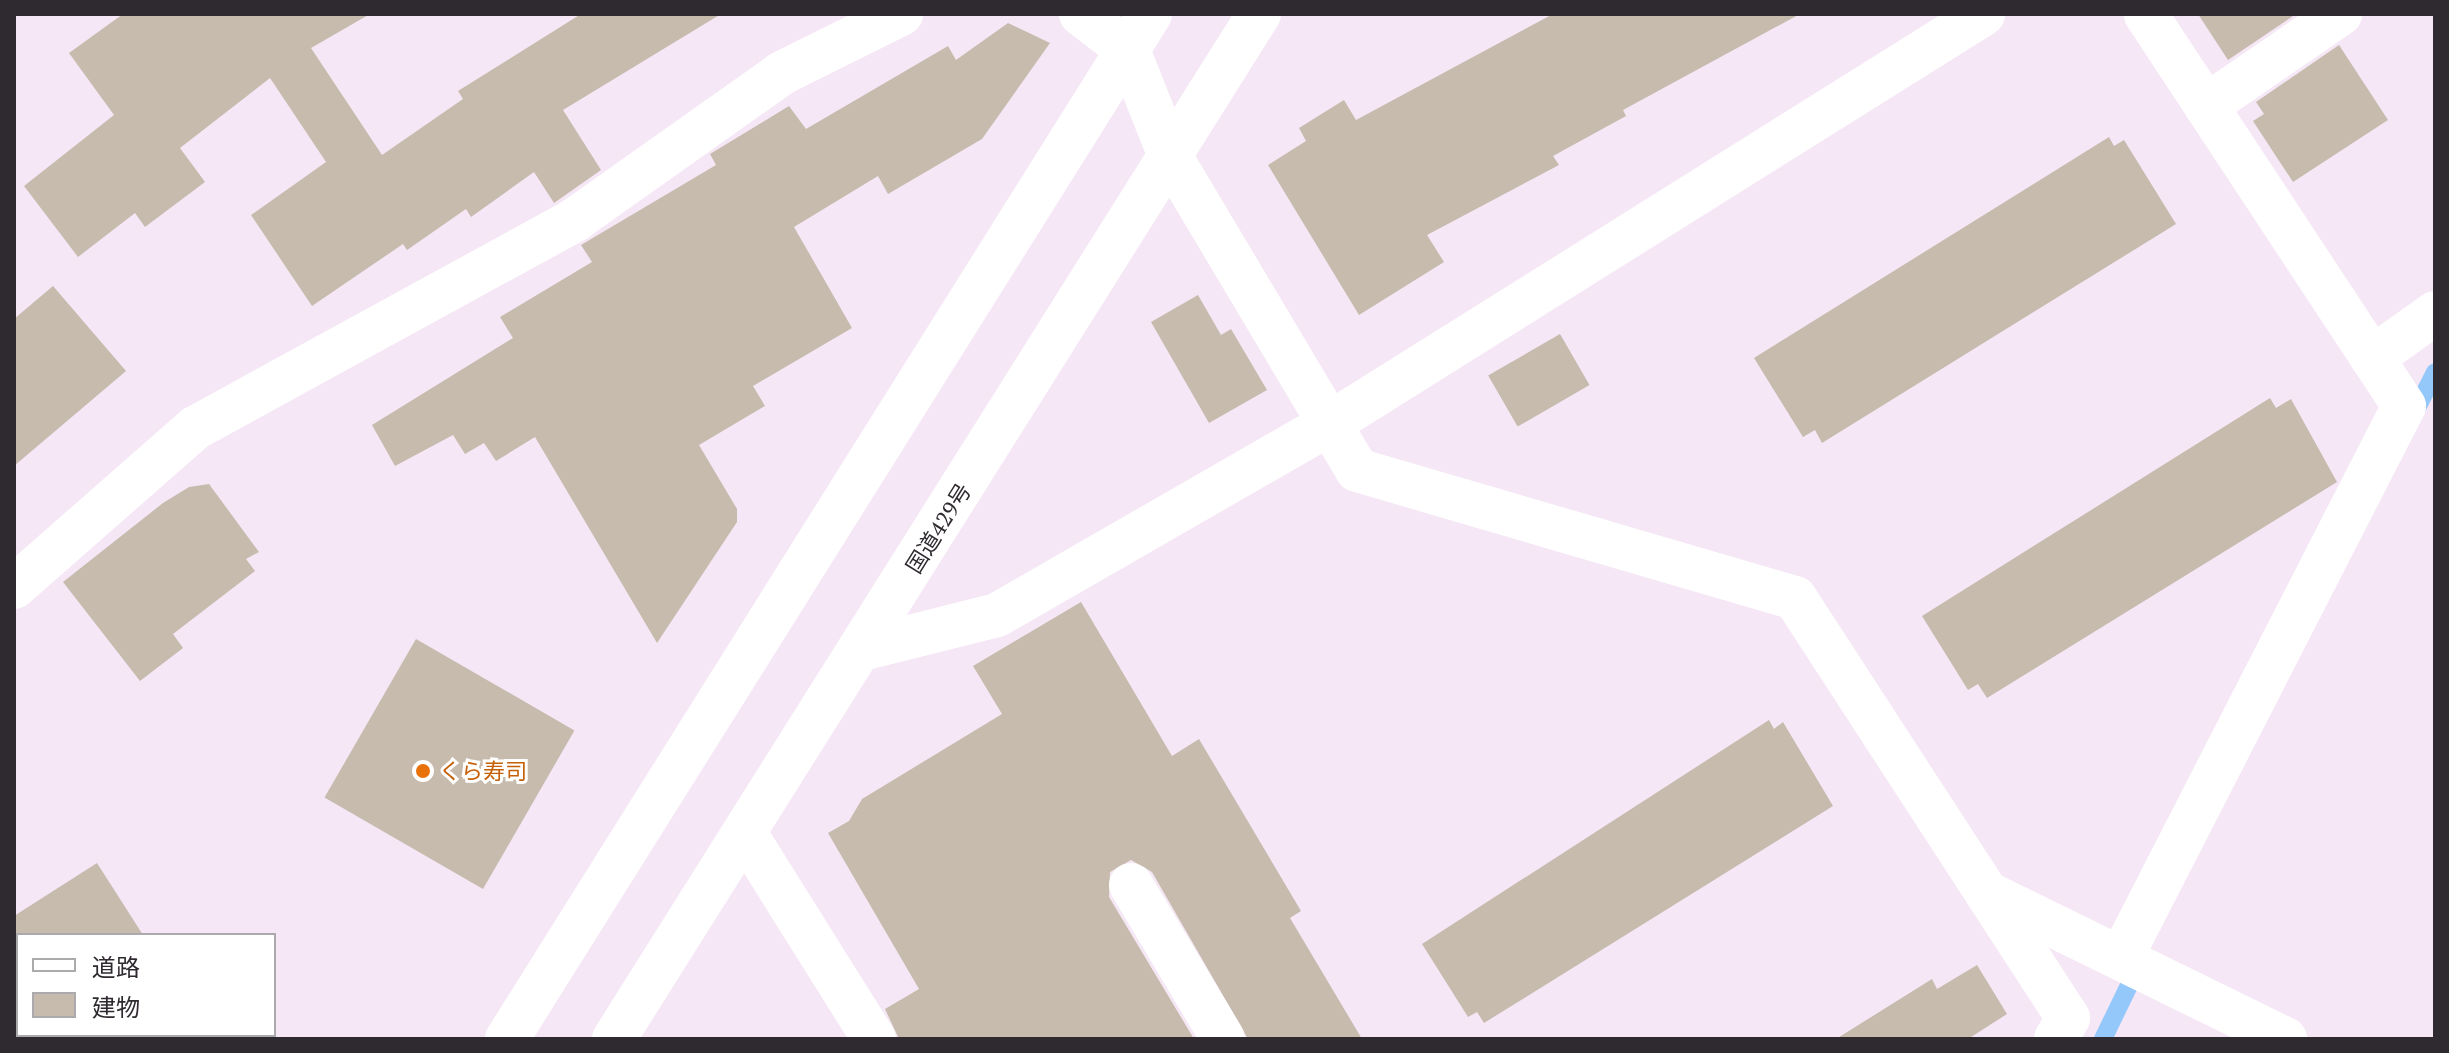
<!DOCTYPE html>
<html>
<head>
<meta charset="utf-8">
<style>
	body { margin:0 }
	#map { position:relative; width:2449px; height:1053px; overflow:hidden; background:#f5e7f5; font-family:"PT Serif","Noto Sans JP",serif }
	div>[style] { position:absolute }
	.stream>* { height:18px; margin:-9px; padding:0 9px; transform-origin:9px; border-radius:9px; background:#95c8fa }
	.building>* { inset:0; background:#c7bbae; transform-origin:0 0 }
	.minor>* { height:44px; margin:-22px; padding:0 22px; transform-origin:22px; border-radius:22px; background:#fff }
	.highway>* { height:44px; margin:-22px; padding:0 22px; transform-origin:22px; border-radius:22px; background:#fff }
	.dots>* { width:22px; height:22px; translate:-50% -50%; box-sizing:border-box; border:4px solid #fff; border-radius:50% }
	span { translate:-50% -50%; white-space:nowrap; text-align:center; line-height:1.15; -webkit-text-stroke:6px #fff; paint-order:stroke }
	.street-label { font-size:22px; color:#2f2a2f }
	.food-label { font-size:22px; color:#c56008 }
	.left { translate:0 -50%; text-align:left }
	.frame { position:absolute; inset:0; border:16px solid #2f2a2f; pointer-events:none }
	.legend { position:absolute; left:16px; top:933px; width:260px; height:104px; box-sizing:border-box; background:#fff; border:2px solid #acaaac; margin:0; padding:10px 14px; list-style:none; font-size:24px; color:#2f2a2f }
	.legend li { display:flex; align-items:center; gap:16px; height:40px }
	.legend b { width:40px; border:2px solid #acaaac }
</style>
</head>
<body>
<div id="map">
	<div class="stream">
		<div style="left:2413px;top:416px;width:49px;rotate:-63.4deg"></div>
		<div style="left:2103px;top:1039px;width:82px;rotate:-64.1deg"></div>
	</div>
	<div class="building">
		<div style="clip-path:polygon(123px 14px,370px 14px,311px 48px,382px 155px,463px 99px,458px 91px,581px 14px,721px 14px,563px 110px,601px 170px,554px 203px,534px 172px,471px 217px,466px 209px,407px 250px,403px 244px,312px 306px,251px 215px,326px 162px,270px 78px,180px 148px,205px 182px,145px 227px,135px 213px,78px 257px,24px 186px,114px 115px,69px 53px)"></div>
		<div style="clip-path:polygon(1553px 14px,1800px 14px,1623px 110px,1626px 116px,1553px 156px,1559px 165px,1427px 235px,1444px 262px,1359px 315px,1268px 165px,1306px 141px,1299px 128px,1344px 100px,1356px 120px)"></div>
		<div style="clip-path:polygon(2198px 14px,2296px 14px,2228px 60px)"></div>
		<div style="clip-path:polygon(1008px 23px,1050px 43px,982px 139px,888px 194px,878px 176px,794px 227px,852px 328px,753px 386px,765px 406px,699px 445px,737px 509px,737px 522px,657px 643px,535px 437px,496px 461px,484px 443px,465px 454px,453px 435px,395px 466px,372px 425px,513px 338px,500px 317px,592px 262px,581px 245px,716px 165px,710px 154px,789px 106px,806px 129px,948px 46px,956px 60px)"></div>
		<div style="clip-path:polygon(2339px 45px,2388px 120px,2293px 182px,2253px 121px,2264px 114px,2256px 102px)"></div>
		<div style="clip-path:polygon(2109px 137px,2114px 146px,2124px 140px,2176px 224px,1822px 443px,1815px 430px,1803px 437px,1754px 358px)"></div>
		<div style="clip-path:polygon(53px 286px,126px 371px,14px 466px,14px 319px)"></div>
		<div style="clip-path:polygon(1198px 295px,1221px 335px,1231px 329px,1267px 390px,1209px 423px,1151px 322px)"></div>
		<div style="left:1560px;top:334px;width:59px;height:83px;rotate:60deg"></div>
		<div style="clip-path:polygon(2270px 398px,2276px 408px,2291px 399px,2337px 482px,1987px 698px,1978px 684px,1968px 690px,1922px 616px)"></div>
		<div style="clip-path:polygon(209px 484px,259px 552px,246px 559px,255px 571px,173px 634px,183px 648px,140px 681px,63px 582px,163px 503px,189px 487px)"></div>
		<div style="clip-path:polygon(1081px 602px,1172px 756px,1199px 739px,1301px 911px,1290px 918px,1362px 1039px,1248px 1039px,1152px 872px,1131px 860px,1110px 872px,1109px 897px,1194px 1039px,899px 1039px,885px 1009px,919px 989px,828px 833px,849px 821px,862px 799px,1002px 714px,973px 666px)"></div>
		<div style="left:416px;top:639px;width:183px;height:183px;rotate:30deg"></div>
		<div style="clip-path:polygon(1769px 720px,1774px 729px,1783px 722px,1833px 806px,1484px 1023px,1477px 1012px,1468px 1017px,1422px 944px)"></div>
		<div style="clip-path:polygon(97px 863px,143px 935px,14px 935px,14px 916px)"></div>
		<div style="clip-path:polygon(1977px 965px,2007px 1014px,1968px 1039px,1836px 1039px,1932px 979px,1937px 989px)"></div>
	</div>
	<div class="minor">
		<div style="left:1081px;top:14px;width:59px;rotate:37.5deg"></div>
		<div style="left:1128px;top:50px;width:114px;rotate:68.4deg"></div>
		<div style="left:1170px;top:156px;width:365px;rotate:59.2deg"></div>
		<div style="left:1357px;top:470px;width:456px;rotate:16.3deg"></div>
		<div style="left:1795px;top:598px;width:501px;rotate:56.98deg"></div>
		<div style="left:2068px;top:1018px;width:24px;rotate:120deg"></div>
		<div style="left:2206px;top:106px;width:163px;rotate:-34.5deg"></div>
		<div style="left:2372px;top:358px;width:77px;rotate:-35.5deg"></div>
		<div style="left:14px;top:587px;width:241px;rotate:-41.3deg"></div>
		<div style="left:195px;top:428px;width:435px;rotate:-28.7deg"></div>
		<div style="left:576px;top:219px;width:252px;rotate:-35.3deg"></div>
		<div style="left:782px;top:73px;width:133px;rotate:-26.4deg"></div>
		<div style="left:862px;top:649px;width:139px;rotate:-14.1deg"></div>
		<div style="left:997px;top:615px;width:383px;rotate:-29.9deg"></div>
		<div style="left:1329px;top:424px;width:772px;rotate:-32.08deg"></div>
		<div style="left:746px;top:835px;width:241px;rotate:57.9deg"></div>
		<div style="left:1131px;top:885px;width:179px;rotate:59.1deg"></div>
		<div style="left:1987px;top:893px;width:332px;rotate:26.1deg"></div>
		<div style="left:2121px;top:958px;width:620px;rotate:-62.86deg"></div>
		<div style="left:2404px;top:406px;width:469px;rotate:-123.4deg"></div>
	</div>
	<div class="highway">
		<div style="left:507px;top:1039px;width:1210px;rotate:-57.9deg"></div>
		<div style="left:614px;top:1039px;width:1211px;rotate:-57.82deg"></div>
	</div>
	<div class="dots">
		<div style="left:423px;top:771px;background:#e8710a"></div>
	</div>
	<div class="street-label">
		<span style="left:938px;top:528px;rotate:-58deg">国道429号</span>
	</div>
	<div class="food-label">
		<span class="left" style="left:439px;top:771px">くら寿司</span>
	</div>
	<div class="frame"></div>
	<ul class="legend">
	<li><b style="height:10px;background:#fff"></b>道路</li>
	<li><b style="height:22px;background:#c7bbae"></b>建物</li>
	</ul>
</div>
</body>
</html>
